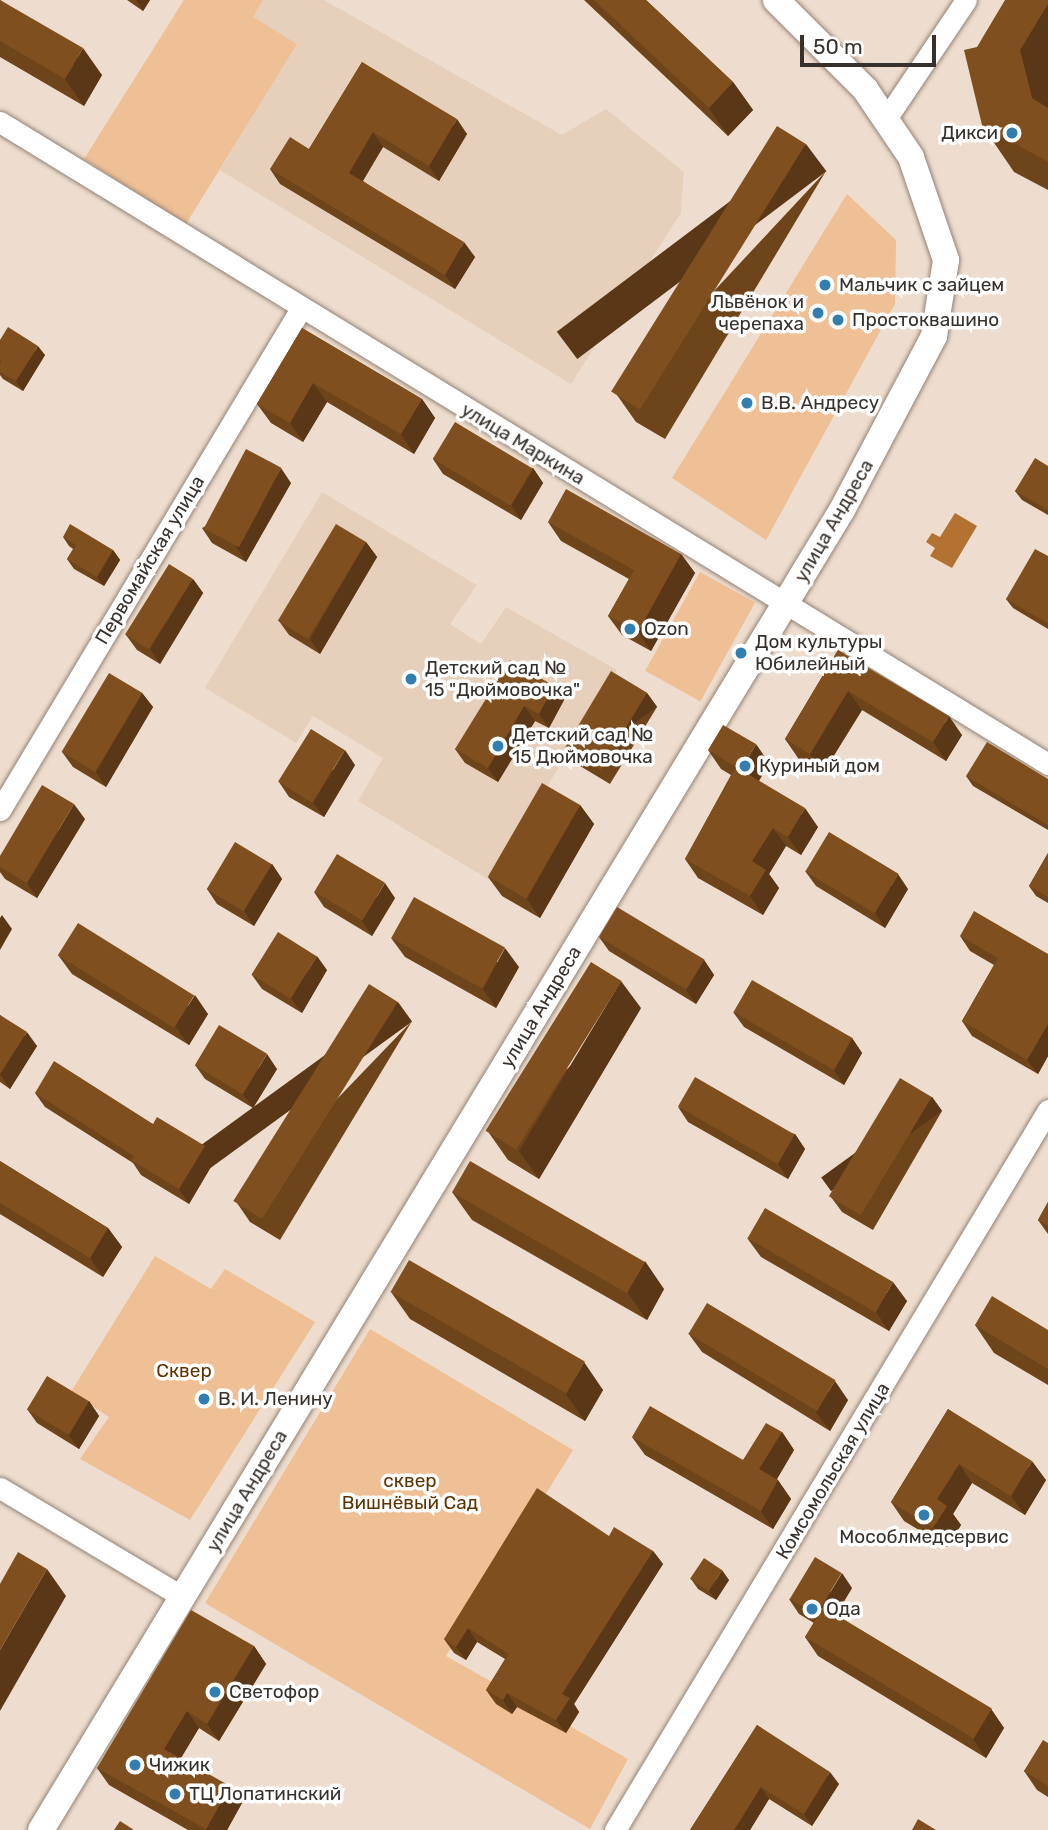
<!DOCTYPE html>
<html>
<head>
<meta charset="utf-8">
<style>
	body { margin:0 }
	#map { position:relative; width:1048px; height:1830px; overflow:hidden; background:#eeddce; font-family:Rubik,sans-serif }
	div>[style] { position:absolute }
	.built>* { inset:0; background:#e6d0bc }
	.green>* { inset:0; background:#efbf96; transform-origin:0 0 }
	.water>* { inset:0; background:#b37232 }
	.roads { filter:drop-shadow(0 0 2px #928275) drop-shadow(0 0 2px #928275) }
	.minor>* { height:21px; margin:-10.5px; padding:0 10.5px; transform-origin:10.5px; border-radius:10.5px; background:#fff }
	.tertiary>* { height:26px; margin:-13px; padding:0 13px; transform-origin:13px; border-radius:13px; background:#fff }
	.wall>* { inset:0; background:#6e441b }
	.shaded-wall>* { inset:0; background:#5a3716; transform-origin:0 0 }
	.building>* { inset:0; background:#804f1f; transform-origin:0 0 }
	.dots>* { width:19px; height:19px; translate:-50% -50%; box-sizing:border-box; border:4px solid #fff; border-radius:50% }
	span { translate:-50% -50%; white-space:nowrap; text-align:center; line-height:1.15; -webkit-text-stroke:7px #fff; paint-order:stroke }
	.poi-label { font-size:19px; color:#37302b }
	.right { translate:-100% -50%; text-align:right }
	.left { translate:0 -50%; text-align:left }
	.street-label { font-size:19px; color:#37302b }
	.park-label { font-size:19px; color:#5f3300 }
	.scale { position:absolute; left:800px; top:35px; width:136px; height:32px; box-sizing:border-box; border:4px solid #37302b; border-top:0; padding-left:9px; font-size:21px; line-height:24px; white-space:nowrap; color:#37302b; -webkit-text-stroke:5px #fff; paint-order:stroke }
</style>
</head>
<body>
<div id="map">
	<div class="built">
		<div style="clip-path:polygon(263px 0,324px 0,562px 135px,606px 109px,684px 172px,681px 213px,571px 384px,220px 170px,296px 44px,252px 17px)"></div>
		<div style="clip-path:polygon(322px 492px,477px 585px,450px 624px,481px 644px,506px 607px,617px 670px,491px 881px,358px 801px,383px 758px,313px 716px,296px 743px,205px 688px)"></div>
	</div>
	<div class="green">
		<div style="clip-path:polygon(184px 0,263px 0,253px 17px,297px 44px,186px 224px,84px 159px)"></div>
		<div style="clip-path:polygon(847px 194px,896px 240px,895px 304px,766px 540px,672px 478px)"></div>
		<div style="left:700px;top:572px;width:63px;height:113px;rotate:29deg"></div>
		<div style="clip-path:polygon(155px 1256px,211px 1289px,225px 1269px,315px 1322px,190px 1520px,80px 1459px,109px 1417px,71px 1392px)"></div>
		<div style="clip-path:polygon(370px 1329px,573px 1450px,446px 1656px,628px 1759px,590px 1829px,205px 1603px)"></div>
	</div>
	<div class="water">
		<div style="clip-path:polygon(955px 513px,977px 526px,952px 568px,930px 556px,935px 548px,926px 542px,932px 533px,940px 537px)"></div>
	</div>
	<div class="roads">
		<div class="minor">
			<div style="left:886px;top:119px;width:143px;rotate:-56.1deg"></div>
			<div style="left:0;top:122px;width:1229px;rotate:31.49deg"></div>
			<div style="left:0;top:810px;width:583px;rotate:-59.04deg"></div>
			<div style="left:0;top:1488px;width:213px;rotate:30.8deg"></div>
			<div style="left:615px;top:1830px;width:840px;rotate:-58.98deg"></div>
		</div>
		<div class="tertiary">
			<div style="left:41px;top:1830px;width:1544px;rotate:-58.75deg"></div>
			<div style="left:842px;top:510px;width:197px;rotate:-62.1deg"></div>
			<div style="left:934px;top:336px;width:77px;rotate:-81deg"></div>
			<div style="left:946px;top:260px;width:109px;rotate:-108.8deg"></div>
			<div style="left:911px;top:157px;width:82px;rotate:-124.1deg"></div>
			<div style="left:865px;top:89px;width:126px;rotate:-135deg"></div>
		</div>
	</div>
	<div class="wall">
		<div style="clip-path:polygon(0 0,102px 75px,84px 106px,0 57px)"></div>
		<div style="clip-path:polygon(127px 0,150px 0,143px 11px)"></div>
		<div style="clip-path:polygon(584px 0,646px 0,733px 82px,753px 110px,728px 136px)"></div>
		<div style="clip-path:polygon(1048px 0,1048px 190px,1014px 172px,982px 125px,977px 47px)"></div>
		<div style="clip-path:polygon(362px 62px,467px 134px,439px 181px,383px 147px,363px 181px,475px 257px,455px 289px,280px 184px,270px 169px,309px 149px)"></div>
		<div style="clip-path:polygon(826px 171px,665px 439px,636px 422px,617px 395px)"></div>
		<div style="clip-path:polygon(302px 328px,422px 399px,435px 418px,414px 454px,327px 402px,303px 442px,271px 423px,257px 404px)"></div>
		<div style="clip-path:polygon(0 340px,45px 355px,23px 391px,3px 379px,0 375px)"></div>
		<div style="clip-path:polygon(433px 459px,533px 468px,543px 483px,521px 520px,443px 474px)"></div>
		<div style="clip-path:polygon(1048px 466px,1048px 515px,1022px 500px,1015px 491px)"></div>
		<div style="clip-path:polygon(291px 483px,246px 562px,212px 543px,202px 528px)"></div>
		<div style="clip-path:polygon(548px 522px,681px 554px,695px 573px,651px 651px,622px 635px,608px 616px,629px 579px,561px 541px)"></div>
		<div style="clip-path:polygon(63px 537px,113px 550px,120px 560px,104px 586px,74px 569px,67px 559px,73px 549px,69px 546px)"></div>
		<div style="clip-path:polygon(366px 542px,377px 557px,320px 654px,289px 635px,279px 621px)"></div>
		<div style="clip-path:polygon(1048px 556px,1048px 629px,1013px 608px,1006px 599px)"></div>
		<div style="clip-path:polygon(193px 579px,203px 593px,160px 664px,137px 650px,126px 635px)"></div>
		<div style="clip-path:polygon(838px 650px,962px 735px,946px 761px,862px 710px,823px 773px,798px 758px,785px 739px)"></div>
		<div style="clip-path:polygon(554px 686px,564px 700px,549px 728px,535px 721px,498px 782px,465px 763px,455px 749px)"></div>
		<div style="clip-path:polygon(142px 693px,153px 707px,106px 787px,73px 767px,62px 752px)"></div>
		<div style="clip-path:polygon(647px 693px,657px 707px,610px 784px,575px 763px,565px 748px)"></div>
		<div style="clip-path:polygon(708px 750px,769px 763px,759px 781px,818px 827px,801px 855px,786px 846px,769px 874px,779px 888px,763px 915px,698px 878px,685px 859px,731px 775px,721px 769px)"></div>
		<div style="clip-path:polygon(355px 765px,324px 817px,289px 797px,279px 782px)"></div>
		<div style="clip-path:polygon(966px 776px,1048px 779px,1048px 830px,973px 786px)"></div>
		<div style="clip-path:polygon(580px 805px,594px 824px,540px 918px,502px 896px,488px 877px)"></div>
		<div style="clip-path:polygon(85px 819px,37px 898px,5px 879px,0 872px,0 856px)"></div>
		<div style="clip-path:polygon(1048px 853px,1048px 903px,1036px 896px,1029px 886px)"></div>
		<div style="clip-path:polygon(272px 864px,282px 879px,254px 926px,217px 904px,207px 889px)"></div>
		<div style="clip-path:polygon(805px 871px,908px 889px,885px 928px,816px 886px)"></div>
		<div style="clip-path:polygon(314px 892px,395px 898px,372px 936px,324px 907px)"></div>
		<div style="clip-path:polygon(960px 936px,1048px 954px,1048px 1056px,1038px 1074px,972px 1036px,962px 1021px,994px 965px,970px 951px)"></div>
		<div style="clip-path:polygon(599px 937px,704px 960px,714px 975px,696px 1004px,609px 951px)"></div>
		<div style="clip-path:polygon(391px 938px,519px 967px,496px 1008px,405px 957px)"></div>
		<div style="clip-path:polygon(58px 955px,208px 1014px,189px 1045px,72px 974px)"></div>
		<div style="clip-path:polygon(327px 970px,302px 1013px,262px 989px,252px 975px)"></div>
		<div style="clip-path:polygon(641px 1008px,539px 1179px,508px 1160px,489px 1133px)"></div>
		<div style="clip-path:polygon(733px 1012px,852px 1038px,862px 1053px,844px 1085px,744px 1027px)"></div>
		<div style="clip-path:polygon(0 1015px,37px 1046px,10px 1089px,0 1082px)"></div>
		<div style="clip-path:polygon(412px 1021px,280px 1240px,250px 1222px,237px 1203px)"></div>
		<div style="clip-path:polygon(195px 1065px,277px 1069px,253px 1108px,205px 1079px)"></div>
		<div style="clip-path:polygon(35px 1093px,153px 1124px,215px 1160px,189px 1204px,141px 1175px,133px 1163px,45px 1107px)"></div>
		<div style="clip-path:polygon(932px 1097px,942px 1111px,873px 1230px,842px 1212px,831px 1197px)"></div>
		<div style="clip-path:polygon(678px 1107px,795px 1134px,805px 1149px,788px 1179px,688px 1122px)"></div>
		<div style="clip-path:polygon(0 1161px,108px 1228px,122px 1247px,103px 1277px,0 1214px)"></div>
		<div style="clip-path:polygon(452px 1192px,664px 1289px,647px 1320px,472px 1220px)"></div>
		<div style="clip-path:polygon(1048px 1202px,1048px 1234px,1038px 1220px)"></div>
		<div style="clip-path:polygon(747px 1238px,907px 1301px,889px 1331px,761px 1257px)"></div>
		<div style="clip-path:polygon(391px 1292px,603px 1390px,585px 1421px,410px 1319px)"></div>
		<div style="clip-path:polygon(975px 1325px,1048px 1330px,1048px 1385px,994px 1353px)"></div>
		<div style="clip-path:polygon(688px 1333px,848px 1400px,830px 1431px,702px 1352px)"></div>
		<div style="clip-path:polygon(89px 1401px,99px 1416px,79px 1449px,37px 1423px,27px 1409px)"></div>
		<div style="clip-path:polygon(948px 1409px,1046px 1480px,1025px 1515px,972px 1483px,953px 1514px,961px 1525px,947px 1547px,904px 1521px,891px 1502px)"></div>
		<div style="clip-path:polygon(782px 1432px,794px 1450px,777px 1479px,791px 1499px,773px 1529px,645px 1455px,632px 1437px,743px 1460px)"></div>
		<div style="clip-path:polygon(609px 1536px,653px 1551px,663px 1564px,574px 1704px,579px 1712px,566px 1733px,517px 1707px,512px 1714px,496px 1704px,486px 1690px,505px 1659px,477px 1642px,466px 1660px,454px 1653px,444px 1639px)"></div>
		<div style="clip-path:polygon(691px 1579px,729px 1580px,716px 1600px,698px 1589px)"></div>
		<div style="clip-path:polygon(852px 1588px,836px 1615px,991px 1709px,1004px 1728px,986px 1758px,818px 1656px,805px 1637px,814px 1623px,799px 1614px,789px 1599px)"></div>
		<div style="clip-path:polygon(254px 1646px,266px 1664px,219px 1741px,199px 1728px,181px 1758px,242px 1803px,227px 1830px,188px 1830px,109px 1785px,97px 1768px)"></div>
		<div style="clip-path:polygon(757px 1725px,839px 1784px,812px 1826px,769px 1799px,750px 1830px,690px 1830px)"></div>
		<div style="clip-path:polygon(1048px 1743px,1048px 1797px,1037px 1790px,1024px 1771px)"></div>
	</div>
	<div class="shaded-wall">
		<div style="clip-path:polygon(136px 0,150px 0,143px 11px)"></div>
		<div style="clip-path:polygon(1048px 4px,1048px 121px,1032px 98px,1020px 50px)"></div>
		<div style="clip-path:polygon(83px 48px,102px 75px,84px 106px,65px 79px)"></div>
		<div style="clip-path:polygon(733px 82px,753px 110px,728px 136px,709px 108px)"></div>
		<div style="clip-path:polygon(457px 119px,467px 134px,439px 181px,429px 166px)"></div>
		<div style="clip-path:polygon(373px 132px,383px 147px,359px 187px,349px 173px)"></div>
		<div style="left:806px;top:144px;width:34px;height:312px;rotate:53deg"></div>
		<div style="clip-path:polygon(464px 242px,475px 257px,455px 289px,445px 275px)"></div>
		<div style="clip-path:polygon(38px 346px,45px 355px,23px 391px,16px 381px)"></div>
		<div style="clip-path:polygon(313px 383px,327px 402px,303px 442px,290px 423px)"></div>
		<div style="clip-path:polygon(422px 399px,435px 418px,414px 454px,401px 434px)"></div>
		<div style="clip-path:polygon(281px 468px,291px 483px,246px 562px,236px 547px)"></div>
		<div style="clip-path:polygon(533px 468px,543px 483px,521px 520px,511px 505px)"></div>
		<div style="clip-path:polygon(366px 542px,377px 557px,320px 654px,310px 639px)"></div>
		<div style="clip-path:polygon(113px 550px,120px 560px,104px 586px,97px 577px)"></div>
		<div style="clip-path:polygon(681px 554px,695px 573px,651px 651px,638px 632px)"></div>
		<div style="clip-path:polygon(193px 579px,203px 593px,160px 664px,150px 649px)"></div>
		<div style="clip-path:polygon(554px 686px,564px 700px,549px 728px,539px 714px)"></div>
		<div style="clip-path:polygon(848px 691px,862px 710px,823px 773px,810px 754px)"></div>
		<div style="clip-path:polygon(142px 693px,153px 707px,106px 787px,96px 772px)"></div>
		<div style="left:647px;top:693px;width:17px;height:90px;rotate:54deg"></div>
		<div style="clip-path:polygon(524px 706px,535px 721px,498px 782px,488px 768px)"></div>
		<div style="clip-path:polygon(949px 716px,962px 735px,946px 761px,933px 742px)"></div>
		<div style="clip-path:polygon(756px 744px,769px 763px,754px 789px,741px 770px)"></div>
		<div style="clip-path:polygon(345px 750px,355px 765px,324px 817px,313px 803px)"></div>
		<div style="clip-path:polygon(74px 804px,85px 819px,37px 898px,27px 883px)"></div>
		<div style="clip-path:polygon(580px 805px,594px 824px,540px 918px,527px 899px)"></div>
		<div style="clip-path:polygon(805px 808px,818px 827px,801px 855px,788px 837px)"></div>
		<div style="clip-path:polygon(773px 828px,786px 846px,769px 874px,779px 888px,763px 915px,750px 896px,752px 861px)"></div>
		<div style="clip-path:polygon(272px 864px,282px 879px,254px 926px,244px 911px)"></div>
		<div style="clip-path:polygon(898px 874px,908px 889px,885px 928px,875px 913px)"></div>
		<div style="clip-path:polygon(385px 883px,395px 898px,372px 936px,362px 921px)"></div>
		<div style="clip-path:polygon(2px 915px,12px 929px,0 950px,0 918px)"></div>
		<div style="clip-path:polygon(505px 948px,519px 967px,496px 1008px,483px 989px)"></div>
		<div style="clip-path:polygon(317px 956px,327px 970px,302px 1013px,291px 998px)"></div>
		<div style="clip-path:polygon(704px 960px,714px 975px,696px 1004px,686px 990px)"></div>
		<div style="clip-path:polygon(621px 981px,641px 1008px,539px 1179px,519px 1151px)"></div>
		<div style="clip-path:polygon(195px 995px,208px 1014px,189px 1045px,175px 1026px)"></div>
		<div style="left:398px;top:1002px;width:24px;height:256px;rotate:54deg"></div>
		<div style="clip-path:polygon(1048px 1024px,1048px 1056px,1038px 1074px,1027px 1060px)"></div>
		<div style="clip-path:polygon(27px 1032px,37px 1046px,10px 1089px,0 1074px)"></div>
		<div style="clip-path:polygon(852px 1038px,862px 1053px,844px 1085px,834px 1070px)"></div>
		<div style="clip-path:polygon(267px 1054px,277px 1069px,253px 1108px,243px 1094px)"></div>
		<div style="left:932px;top:1097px;width:17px;height:137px;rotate:54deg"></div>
		<div style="clip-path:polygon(795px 1134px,805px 1149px,788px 1179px,778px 1164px)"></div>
		<div style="clip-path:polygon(205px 1146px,215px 1160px,189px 1204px,179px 1189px)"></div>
		<div style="clip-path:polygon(108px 1228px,122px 1247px,103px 1277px,90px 1258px)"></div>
		<div style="clip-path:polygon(645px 1261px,664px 1289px,647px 1320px,627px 1292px)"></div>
		<div style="clip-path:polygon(893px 1282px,907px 1301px,889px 1331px,876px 1312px)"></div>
		<div style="clip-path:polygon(584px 1362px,603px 1390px,585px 1421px,566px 1394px)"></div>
		<div style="clip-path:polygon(835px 1381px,848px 1400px,830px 1431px,816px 1412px)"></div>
		<div style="clip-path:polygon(89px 1401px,99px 1416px,79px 1449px,68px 1434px)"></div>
		<div style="clip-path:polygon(782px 1432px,794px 1450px,772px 1487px,759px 1469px)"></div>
		<div style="clip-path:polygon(1032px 1461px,1046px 1480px,1025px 1515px,1011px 1496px)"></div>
		<div style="clip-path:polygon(959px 1464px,972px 1483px,953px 1514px,961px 1525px,947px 1547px,933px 1528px,937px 1499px)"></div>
		<div style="clip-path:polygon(778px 1480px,791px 1499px,773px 1529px,761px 1511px)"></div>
		<div style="clip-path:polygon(653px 1551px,663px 1564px,574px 1704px,579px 1712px,566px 1733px,556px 1720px,562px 1694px)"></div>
		<div style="clip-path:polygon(47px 1569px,66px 1596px,0 1711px,0 1650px)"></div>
		<div style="clip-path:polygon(722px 1570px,729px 1580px,716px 1600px,709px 1591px)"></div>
		<div style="clip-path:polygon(842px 1573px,852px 1588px,826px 1630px,816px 1616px)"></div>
		<div style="clip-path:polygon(468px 1628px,477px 1642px,466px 1660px,456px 1647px)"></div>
		<div style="clip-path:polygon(254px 1646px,266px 1664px,219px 1741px,207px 1724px)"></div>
		<div style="clip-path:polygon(507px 1693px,517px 1707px,512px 1714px,503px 1700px)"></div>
		<div style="clip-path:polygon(991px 1709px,1004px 1728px,986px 1758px,973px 1739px)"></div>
		<div style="clip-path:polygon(187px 1711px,199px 1728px,176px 1766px,164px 1749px)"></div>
		<div style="clip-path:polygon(830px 1772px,839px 1784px,812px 1826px,804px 1814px)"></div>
		<div style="clip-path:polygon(230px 1786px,242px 1803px,227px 1830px,206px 1830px)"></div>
		<div style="clip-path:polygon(761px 1787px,769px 1799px,750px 1830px,734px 1830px)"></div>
	</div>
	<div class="building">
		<div style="clip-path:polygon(0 0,83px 48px,65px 79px,0 41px)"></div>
		<div style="clip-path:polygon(594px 0,646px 0,733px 82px,709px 108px)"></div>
		<div style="clip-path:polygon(1005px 0,1048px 0,1048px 4px,1020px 50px,1032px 98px,1048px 108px,1048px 162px,982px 125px,964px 50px,977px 47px)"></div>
		<div style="clip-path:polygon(362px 62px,457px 119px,429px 166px,373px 132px,349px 173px,464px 242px,445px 275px,270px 169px,290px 137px,309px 149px)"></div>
		<div style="left:777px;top:126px;width:34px;height:313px;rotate:32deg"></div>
		<div style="clip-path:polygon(8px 327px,38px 346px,16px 381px,0 372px,0 364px,2px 361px,0 360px,0 340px)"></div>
		<div style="clip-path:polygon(302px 328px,422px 399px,401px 434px,313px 383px,290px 423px,257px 404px)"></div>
		<div style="left:455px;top:422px;width:91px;height:43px;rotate:31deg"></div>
		<div style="left:246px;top:449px;width:40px;height:90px;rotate:28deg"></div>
		<div style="clip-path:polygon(1035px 458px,1048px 466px,1048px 510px,1015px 491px)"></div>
		<div style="clip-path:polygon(566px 489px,681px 554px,638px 632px,608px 616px,634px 570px,548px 522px)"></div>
		<div style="clip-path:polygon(70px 524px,113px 550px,97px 577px,67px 559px,76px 545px,63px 537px)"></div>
		<div style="left:336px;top:524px;width:35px;height:113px;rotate:31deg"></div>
		<div style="clip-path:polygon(1035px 549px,1048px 556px,1048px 623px,1006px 599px)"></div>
		<div style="left:169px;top:564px;width:28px;height:83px;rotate:32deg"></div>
		<div style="clip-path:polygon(838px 650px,949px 716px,933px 742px,848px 691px,810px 754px,785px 739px)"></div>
		<div style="clip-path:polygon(510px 660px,554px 686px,539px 714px,524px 706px,488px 768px,455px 749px)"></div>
		<div style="left:611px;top:671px;width:42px;height:90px;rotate:31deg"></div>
		<div style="left:109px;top:673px;width:39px;height:92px;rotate:31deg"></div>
		<div style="clip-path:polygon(723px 725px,756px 744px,741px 770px,805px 808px,788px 837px,773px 828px,752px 861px,766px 870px,750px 896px,685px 859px,736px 767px,708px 750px)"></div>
		<div style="left:311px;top:729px;width:40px;height:62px;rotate:32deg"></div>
		<div style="clip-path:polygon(987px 742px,1048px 779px,1048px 825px,966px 776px)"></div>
		<div style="left:542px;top:783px;width:44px;height:108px;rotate:30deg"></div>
		<div style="clip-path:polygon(42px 785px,74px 804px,27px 883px,0 867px,0 856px)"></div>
		<div style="left:829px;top:832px;width:81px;height:46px;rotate:31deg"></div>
		<div style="left:235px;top:842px;width:43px;height:55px;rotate:31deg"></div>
		<div style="clip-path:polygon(1048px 853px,1048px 897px,1029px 886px)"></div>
		<div style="left:337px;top:854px;width:56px;height:44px;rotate:31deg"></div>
		<div style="left:414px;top:897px;width:104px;height:47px;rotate:29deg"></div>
		<div style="left:617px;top:907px;width:102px;height:35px;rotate:31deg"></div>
		<div style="clip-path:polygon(974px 911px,1048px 954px,1048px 1024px,1027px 1060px,962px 1021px,998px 958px,960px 936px)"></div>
		<div style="left:78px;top:923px;width:137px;height:38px;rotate:32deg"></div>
		<div style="left:278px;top:932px;width:46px;height:50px;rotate:32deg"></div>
		<div style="left:591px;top:962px;width:36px;height:199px;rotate:32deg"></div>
		<div style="left:752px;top:980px;width:116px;height:37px;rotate:30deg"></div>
		<div style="left:369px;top:984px;width:34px;height:256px;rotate:32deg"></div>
		<div style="clip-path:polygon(0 1015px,27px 1032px,0 1074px)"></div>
		<div style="left:219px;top:1025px;width:56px;height:47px;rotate:31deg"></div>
		<div style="clip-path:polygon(54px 1061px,153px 1124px,157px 1117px,205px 1146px,179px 1189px,131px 1160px,134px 1156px,35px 1093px)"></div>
		<div style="left:695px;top:1077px;width:115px;height:34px;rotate:30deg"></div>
		<div style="left:900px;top:1078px;width:37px;height:138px;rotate:31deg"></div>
		<div style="clip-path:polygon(0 1161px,108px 1228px,90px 1258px,0 1203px)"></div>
		<div style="left:470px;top:1161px;width:202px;height:36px;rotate:30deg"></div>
		<div style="clip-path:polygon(1048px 1202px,1048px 1226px,1038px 1220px)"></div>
		<div style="left:765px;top:1208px;width:148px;height:35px;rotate:30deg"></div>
		<div style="left:409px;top:1260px;width:203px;height:37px;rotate:30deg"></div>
		<div style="clip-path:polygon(992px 1296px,1048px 1330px,1048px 1369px,975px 1325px)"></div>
		<div style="left:707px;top:1303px;width:150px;height:36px;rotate:31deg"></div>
		<div style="left:47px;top:1376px;width:49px;height:39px;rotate:31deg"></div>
		<div style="clip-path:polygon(650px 1406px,743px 1460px,766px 1423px,782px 1432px,759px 1469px,778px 1480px,761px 1511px,632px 1437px)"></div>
		<div style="clip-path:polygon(948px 1409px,1032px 1461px,1011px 1496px,959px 1464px,937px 1499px,947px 1506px,933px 1528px,891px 1502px)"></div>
		<div style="clip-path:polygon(537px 1488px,609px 1536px,614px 1527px,653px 1551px,562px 1694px,570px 1698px,556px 1720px,507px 1693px,503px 1700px,486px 1690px,509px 1654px,468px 1628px,456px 1647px,444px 1639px)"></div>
		<div style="clip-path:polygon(18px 1552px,47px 1569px,0 1650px,0 1584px)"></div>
		<div style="left:815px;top:1557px;width:31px;height:49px;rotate:31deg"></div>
		<div style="left:704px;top:1558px;width:22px;height:25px;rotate:34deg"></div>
		<div style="left:823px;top:1607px;width:197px;height:35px;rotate:31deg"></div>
		<div style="clip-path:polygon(191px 1610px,254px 1646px,207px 1724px,187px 1711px,164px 1749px,230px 1786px,206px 1829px,97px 1768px)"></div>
		<div style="clip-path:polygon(757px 1725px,830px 1772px,804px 1814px,761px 1787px,734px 1830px,690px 1830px)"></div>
		<div style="clip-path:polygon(1043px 1740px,1048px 1743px,1048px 1786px,1024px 1771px)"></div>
		<div style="clip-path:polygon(918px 1819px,936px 1830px,912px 1830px)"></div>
		<div style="clip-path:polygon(120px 1821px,134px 1830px,114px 1830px)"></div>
	</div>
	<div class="dots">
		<div style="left:1012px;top:133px;background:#337eb1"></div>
		<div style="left:825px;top:285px;background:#337eb1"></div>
		<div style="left:818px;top:313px;background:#337eb1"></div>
		<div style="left:838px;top:320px;background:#337eb1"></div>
		<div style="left:747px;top:403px;background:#337eb1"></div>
		<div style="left:630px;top:629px;background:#337eb1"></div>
		<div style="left:741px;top:653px;background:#337eb1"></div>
		<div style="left:411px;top:679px;background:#337eb1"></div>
		<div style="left:498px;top:746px;background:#337eb1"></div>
		<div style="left:745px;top:766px;background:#337eb1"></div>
		<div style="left:204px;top:1399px;background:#337eb1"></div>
		<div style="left:924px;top:1515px;background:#337eb1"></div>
		<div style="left:812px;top:1609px;background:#337eb1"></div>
		<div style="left:215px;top:1692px;background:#337eb1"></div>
		<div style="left:135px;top:1765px;background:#337eb1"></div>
		<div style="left:175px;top:1794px;background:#337eb1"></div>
	</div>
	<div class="poi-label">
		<span class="right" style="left:998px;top:133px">Дикси</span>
		<span class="left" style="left:839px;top:285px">Мальчик с зайцем</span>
		<span class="right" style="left:804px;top:313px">Львёнок и<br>черепаха</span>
		<span class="left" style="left:852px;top:320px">Простоквашино</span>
		<span class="left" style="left:761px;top:403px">В.В. Андресу</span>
		<span class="left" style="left:644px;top:629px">Ozon</span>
		<span class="left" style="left:755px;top:653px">Дом культуры<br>Юбилейный</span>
		<span class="left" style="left:425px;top:679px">Детский сад №<br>15 "Дюймовочка"</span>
		<span class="left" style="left:512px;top:746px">Детский сад №<br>15 Дюймовочка</span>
		<span class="left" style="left:759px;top:766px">Куриный дом</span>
		<span class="left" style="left:218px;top:1399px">В. И. Ленину</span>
		<span style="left:924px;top:1537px">Мособлмедсервис</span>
		<span class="left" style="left:826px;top:1609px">Ода</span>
		<span class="left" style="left:229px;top:1692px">Светофор</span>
		<span class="left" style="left:149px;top:1765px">Чижик</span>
		<span class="left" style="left:189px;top:1794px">ТЦ Лопатинский</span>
	</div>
	<div class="street-label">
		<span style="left:523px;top:444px;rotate:31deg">улица Маркина</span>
		<span style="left:834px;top:521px;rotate:-60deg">улица Андреса</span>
		<span style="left:150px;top:560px;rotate:-59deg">Первомайская улица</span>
		<span style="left:541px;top:1007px;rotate:-59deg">улица Андреса</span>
		<span style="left:833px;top:1471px;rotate:-59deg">Комсомольская улица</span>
		<span style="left:247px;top:1491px;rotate:-59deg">улица Андреса</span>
	</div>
	<div class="park-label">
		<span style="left:184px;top:1371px">Сквер</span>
		<span style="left:410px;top:1492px">сквер<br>Вишнёвый Сад</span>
	</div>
	<div class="scale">50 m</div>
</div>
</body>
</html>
